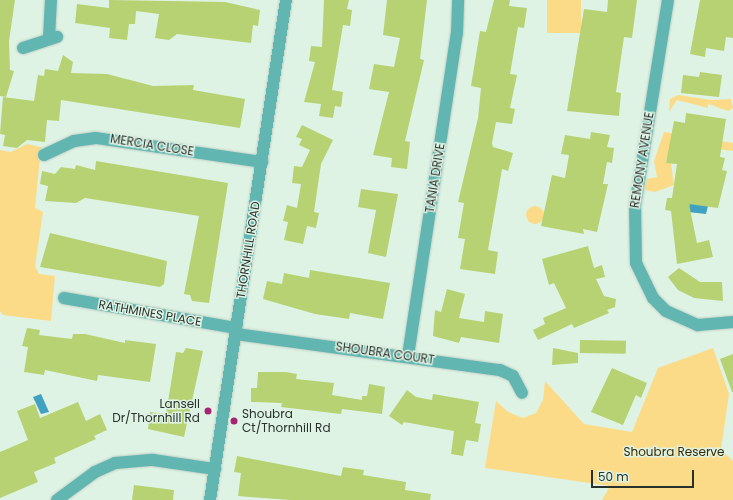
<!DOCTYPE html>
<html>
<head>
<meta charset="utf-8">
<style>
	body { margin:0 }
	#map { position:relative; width:733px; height:500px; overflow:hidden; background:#dff3e5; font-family:Poppins,sans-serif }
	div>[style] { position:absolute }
	.green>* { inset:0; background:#fbdb87; transform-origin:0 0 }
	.round { border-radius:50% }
	.water>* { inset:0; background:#41a1c1 }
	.building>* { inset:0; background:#b6d273; transform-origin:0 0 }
	.roads { filter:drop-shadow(0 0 1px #bed0c4) drop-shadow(0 0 1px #bed0c4) }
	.minor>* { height:12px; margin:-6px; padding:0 6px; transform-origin:6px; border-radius:6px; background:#61b6b1 }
	.dots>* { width:11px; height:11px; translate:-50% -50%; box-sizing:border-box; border:2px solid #dff3e5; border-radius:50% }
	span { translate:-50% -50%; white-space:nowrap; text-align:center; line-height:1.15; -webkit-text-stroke:3px #dff3e5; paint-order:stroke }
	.street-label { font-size:12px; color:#29312c }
	.poi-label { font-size:12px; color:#29312c }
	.right { translate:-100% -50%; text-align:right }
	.left { translate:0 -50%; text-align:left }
	.park-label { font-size:12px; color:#392a00 }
	.scale { position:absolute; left:591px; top:470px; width:103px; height:18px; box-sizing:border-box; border:2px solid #29312c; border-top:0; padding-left:5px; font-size:12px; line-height:14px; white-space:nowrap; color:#29312c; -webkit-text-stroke:3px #dff3e5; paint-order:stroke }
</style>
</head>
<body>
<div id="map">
	<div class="green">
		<div style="left:547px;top:0;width:34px;height:33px"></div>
		<div style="clip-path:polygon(678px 95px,711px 100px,731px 99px,733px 108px,728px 111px,708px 104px,708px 108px,677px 100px,669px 112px,670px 99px)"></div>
		<div style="clip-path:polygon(664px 132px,733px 143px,733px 151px,671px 143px,666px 162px,671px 163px,674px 185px,655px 192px,645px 190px,647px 179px,657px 177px,654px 161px)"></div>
		<div style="clip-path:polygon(27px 144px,41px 147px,35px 208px,43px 212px,35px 266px,39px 274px,55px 276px,51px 321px,3px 315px,0 311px,0 150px,11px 152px)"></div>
		<div class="round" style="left:526px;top:206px;width:18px;height:18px"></div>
		<div style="clip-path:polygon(713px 348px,729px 394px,721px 449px,733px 461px,733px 500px,602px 500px,610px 486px,485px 468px,496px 401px,508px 412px,523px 418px,536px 413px,543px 400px,545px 381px,584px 424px,632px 432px,658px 368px)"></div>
	</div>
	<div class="water">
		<div style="clip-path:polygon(690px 202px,708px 206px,706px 214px,688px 212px)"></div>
		<div style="clip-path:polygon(41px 394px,49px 412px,41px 414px,33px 397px)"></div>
	</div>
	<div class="building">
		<div style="clip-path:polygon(0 0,15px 0,9px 41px,10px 70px,14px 71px,6px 97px,0 96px)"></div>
		<div style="clip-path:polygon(109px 0,225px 2px,260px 10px,258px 26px,253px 25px,251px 43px,177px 34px,169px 40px,155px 38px,159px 14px,136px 11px,135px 24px,129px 24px,127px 40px,109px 38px,110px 28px,75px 23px,77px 4px,109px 8px)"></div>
		<div style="clip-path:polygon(324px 0,349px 0,347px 9px,352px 10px,350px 26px,343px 25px,340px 43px,332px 90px,343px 92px,341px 107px,335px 106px,333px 118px,319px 116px,321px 104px,304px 102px,315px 62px,309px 61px,311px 46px,322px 47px)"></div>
		<div style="clip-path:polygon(387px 0,427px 0,420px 59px,424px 60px,405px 141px,410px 142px,407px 169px,391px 167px,392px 158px,373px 155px,389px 92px,369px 89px,374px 64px,394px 67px,400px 38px,383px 35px)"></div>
		<div style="clip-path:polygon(494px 0,510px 0,509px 6px,527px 8px,524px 28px,518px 27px,510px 74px,517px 75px,510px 108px,515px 109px,512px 124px,496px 122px,492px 143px,493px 147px,513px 153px,508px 171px,502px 169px,488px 250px,498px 252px,495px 274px,460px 269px,465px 239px,458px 238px,464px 203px,458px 202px,478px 118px,481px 88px,471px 86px,480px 31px,486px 32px)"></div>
		<div style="clip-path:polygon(608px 0,637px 0,632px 38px,624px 37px,616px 92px,621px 93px,619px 116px,567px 111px,584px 9px,607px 12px)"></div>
		<div style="clip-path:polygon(700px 0,733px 0,733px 38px,726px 37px,724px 51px,706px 48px,705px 57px,690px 54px)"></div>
		<div style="clip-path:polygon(63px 55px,73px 62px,71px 73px,107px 74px,153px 86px,194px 85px,193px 90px,245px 99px,240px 128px,61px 100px,59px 121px,47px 120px,45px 142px,27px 140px,17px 148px,3px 146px,5px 135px,0 134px,3px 97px,34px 101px,38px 75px,44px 76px,45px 69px,58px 71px)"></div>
		<div style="clip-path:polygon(700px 72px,722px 75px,719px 97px,681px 93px,683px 75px,699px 77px)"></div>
		<div style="clip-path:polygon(686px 113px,726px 119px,720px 157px,725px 158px,722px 170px,727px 171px,718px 208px,689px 204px,697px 243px,709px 240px,713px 257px,677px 264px,671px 211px,665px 210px,667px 198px,672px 198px,677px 164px,666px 163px,674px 121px,685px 123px)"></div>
		<div style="clip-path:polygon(302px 125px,333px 140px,321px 164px,314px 212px,319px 213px,316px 228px,307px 226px,303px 244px,284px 240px,288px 222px,283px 221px,287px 205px,297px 208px,301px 184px,292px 183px,294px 166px,302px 167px,310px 150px,299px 145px,302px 139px,296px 137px)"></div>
		<div style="clip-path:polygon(591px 132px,610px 135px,607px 147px,614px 148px,612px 163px,607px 162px,603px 184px,608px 184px,597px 232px,583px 229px,584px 234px,541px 226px,552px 175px,565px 178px,569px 155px,561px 154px,565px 135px,590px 139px)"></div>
		<div style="clip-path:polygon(96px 161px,228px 183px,209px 303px,192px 301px,190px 295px,184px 294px,199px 216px,85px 198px,76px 203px,45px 201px,48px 186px,40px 184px,42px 171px,55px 174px,61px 167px,75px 169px,76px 165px,95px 170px)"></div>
		<div style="clip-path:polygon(361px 189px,398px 194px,386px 257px,368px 253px,376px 210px,358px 207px)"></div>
		<div style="clip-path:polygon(50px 233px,167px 261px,164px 284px,160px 287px,40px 267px)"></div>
		<div style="clip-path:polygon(588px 246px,594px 268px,602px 265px,605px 277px,596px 279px,604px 296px,616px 299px,615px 307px,607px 310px,609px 313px,574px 328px,572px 324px,538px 340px,533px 330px,545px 324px,543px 318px,566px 308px,554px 283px,549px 285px,542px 259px)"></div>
		<div style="clip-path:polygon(679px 268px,700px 282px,722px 282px,723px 301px,694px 298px,678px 290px,668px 277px)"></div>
		<div style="clip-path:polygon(310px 270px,390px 283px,383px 319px,350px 313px,349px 319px,315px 314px,263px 299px,267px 281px,282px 284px,284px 273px,309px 278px)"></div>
		<div style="clip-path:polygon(447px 289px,465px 294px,459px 318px,484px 322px,485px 311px,503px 314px,499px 343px,461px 337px,459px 343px,433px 336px,435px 310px,441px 312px)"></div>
		<div style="clip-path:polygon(27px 328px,40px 330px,39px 335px,72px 339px,73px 334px,85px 334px,125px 343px,125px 340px,156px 344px,150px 382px,98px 375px,97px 381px,45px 370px,44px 375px,24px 372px,28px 347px,22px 346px)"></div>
		<div style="left:580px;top:340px;width:46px;height:13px;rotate:1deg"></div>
		<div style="clip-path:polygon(186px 348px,203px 351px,184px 437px,148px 429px,150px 412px,166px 414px,176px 352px,183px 353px)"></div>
		<div style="clip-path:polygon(553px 348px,578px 353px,578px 363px,552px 365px)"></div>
		<div style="clip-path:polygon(733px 354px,733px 392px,732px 392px,720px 359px)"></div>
		<div style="clip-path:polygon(612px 368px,647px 383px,641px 398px,636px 395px,623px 425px,591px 412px)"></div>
		<div style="clip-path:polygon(258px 372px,286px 372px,297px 374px,296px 379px,334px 383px,332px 395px,362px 400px,362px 396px,367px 396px,369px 384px,385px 387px,382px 414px,342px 409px,341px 414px,281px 407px,282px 403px,251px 402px,251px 388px,257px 388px)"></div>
		<div style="clip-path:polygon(407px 390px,416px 397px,432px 400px,433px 394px,479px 402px,475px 423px,481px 424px,478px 442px,466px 440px,463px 456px,451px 454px,454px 431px,404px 422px,402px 425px,389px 416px)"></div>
		<div style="clip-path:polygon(78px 402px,86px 421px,100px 414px,107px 430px,94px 436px,96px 439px,54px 458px,56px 463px,34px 472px,38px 482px,0 498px,0 452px,28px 440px,17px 411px,35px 404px,40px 418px)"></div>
		<div style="clip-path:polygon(237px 456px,341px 476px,343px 467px,364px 470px,363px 475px,406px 482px,405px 490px,431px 494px,430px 500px,290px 500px,238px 496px,241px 473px,234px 472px)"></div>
		<div style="clip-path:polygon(134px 485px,174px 490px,173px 500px,132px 500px)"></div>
	</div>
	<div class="roads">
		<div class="minor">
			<div style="left:668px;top:0;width:208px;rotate:99.1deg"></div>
			<div style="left:635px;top:205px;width:58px;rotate:89deg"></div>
			<div style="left:636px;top:263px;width:39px;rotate:64deg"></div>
			<div style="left:653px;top:298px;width:18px;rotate:45deg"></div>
			<div style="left:666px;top:311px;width:35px;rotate:24deg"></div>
			<div style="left:698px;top:325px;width:35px;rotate:-5deg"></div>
			<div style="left:49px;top:38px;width:38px;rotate:-87deg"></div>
			<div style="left:23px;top:48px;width:36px;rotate:-18deg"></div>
			<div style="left:44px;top:155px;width:33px;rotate:-25deg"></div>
			<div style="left:74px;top:141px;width:22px;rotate:-8deg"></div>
			<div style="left:96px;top:138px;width:168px;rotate:8.2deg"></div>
			<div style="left:64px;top:298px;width:175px;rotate:9.9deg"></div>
			<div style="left:236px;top:334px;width:266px;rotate:7.8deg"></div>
			<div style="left:500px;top:370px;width:14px;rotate:25deg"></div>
			<div style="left:513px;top:376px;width:19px;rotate:62deg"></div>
			<div style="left:408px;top:356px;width:327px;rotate:-81.4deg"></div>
			<div style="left:457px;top:33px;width:33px;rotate:-88deg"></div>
			<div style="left:57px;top:500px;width:47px;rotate:-36.4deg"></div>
			<div style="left:95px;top:472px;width:22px;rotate:-24deg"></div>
			<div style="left:115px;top:463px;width:38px;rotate:-5deg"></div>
			<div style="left:153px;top:460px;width:63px;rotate:8.3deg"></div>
			<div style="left:210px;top:500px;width:506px;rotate:-81.36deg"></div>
		</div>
	</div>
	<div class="dots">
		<div style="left:208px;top:411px;background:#a52474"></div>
		<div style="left:234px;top:421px;background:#a52474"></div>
	</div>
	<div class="street-label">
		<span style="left:152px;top:145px;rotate:9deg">MERCIA CLOSE</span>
		<span style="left:642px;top:160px;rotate:-81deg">REMONY AVENUE</span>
		<span style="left:435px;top:178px;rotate:-81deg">TANIA DRIVE</span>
		<span style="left:248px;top:250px;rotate:-81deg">THORNHILL ROAD</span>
		<span style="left:150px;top:313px;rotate:10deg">RATHMINES PLACE</span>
		<span style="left:385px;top:353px;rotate:8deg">SHOUBRA COURT</span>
	</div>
	<div class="poi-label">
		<span class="right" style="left:200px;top:411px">Lansell<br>Dr/Thornhill Rd</span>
		<span class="left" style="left:242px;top:421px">Shoubra<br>Ct/Thornhill Rd</span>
	</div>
	<div class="park-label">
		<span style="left:674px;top:452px">Shoubra Reserve</span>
	</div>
	<div class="scale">50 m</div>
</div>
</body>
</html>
